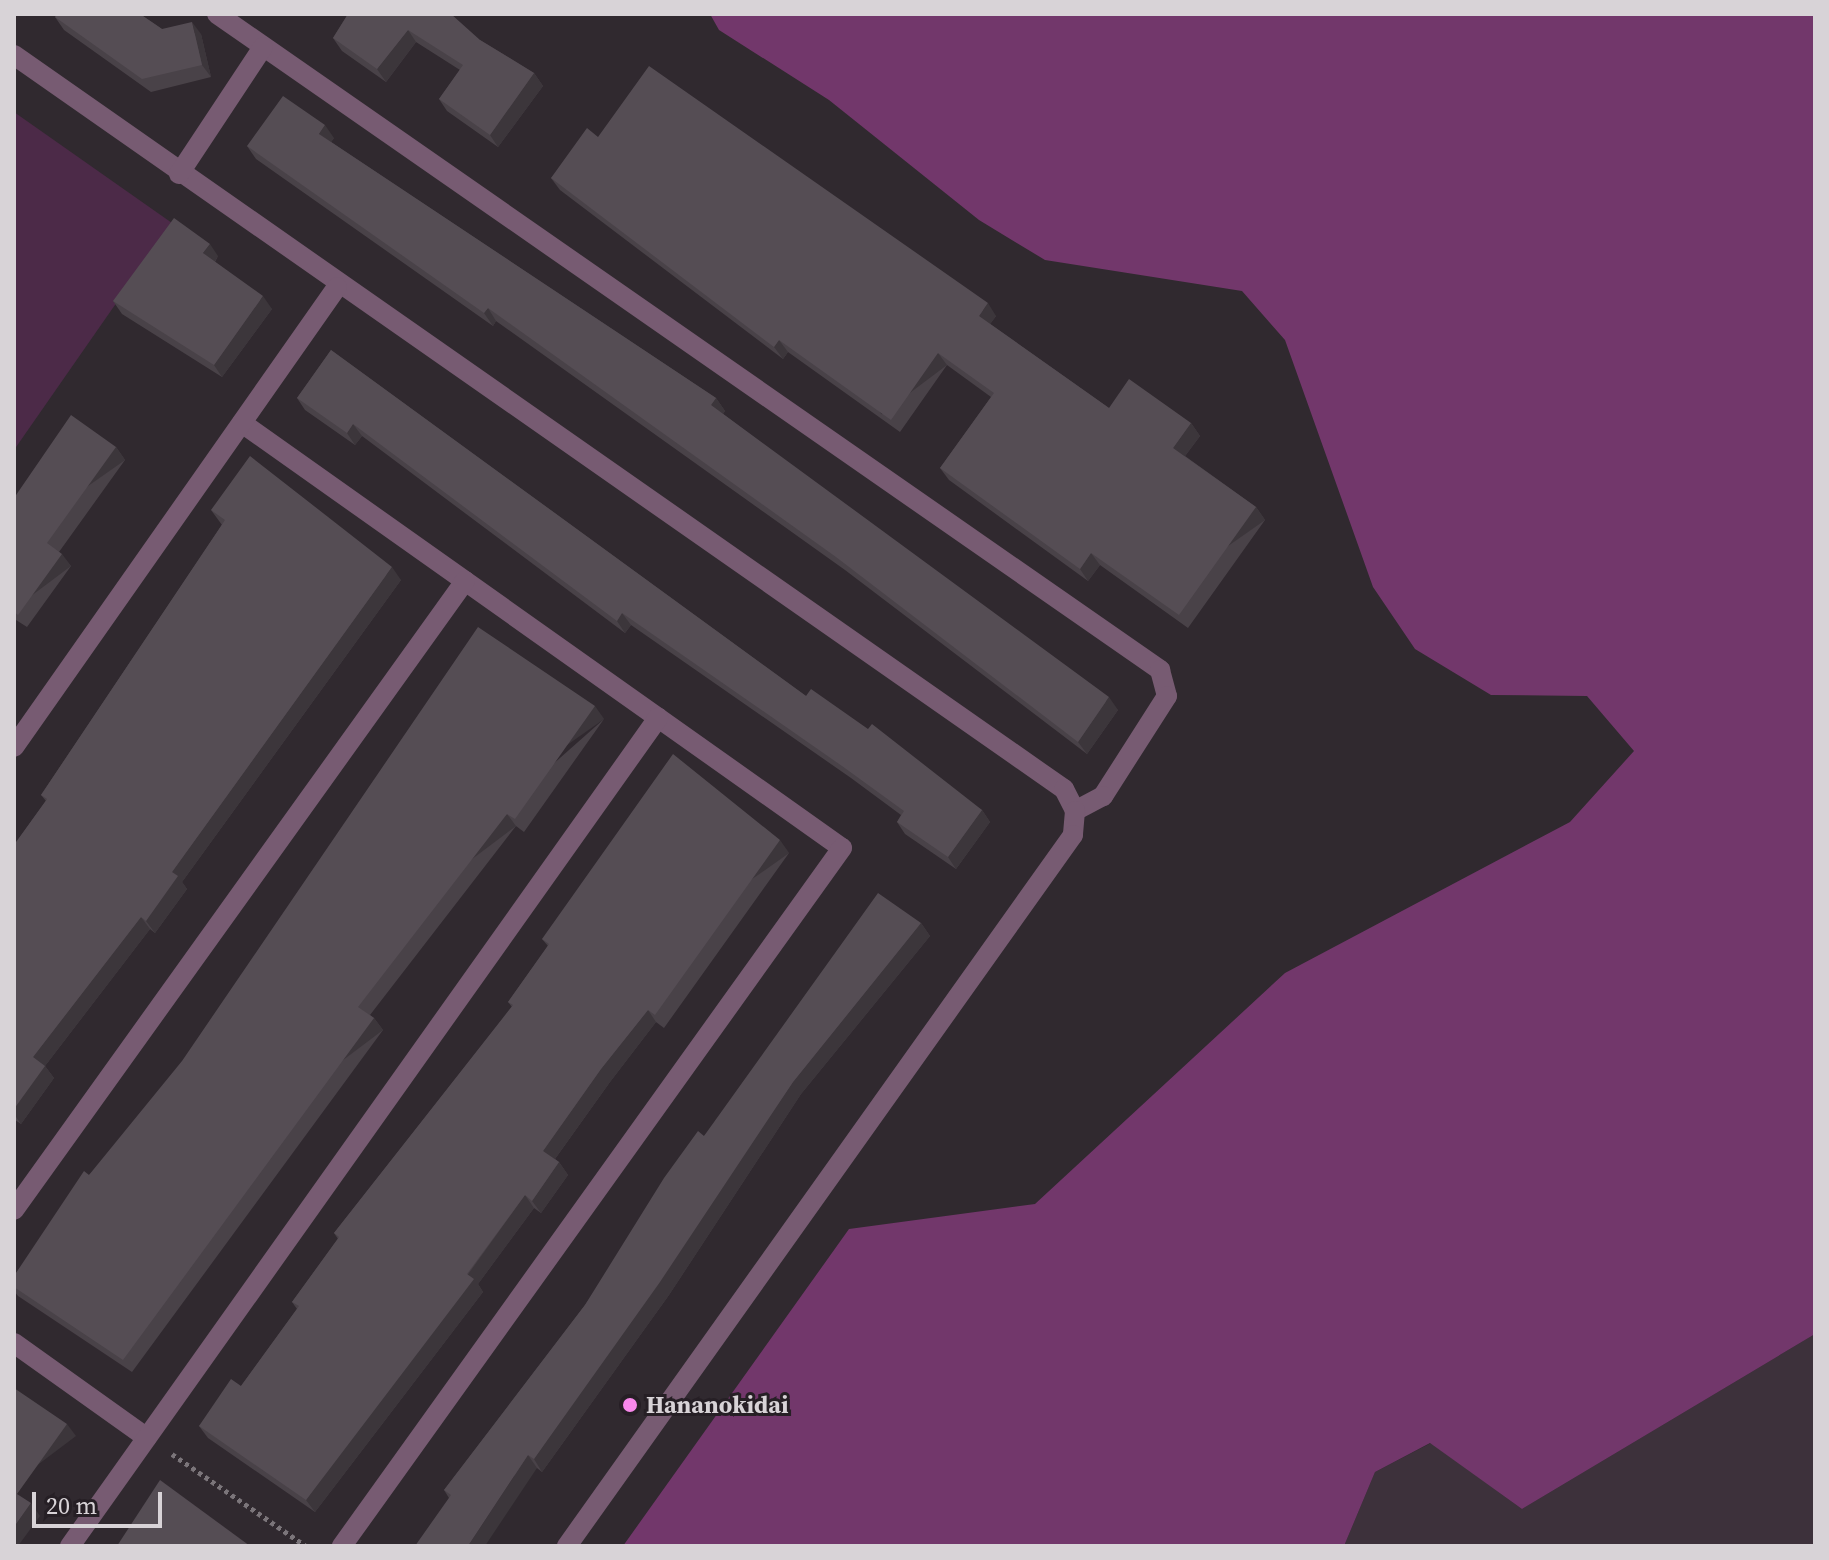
<!DOCTYPE html>
<html>
<head>
<meta charset="utf-8">
<style>
	body { margin:0 }
	#map { position:relative; width:1829px; height:1560px; overflow:hidden; background:#30292f; font-family:"Source Serif 4",serif }
	div>[style] { position:absolute }
	.built>* { inset:0; background:#3d313b }
	.green>* { inset:0; background:#4c2a48 }
	.forest>* { inset:0; background:#72376b }
	.path>* { height:5px; margin-top:-2.5px; transform-origin:0; background:repeating-linear-gradient(90deg,#7b757a 0 4px,transparent 0 8px) }
	.minor>* { height:20px; margin:-10px; padding:0 10px; transform-origin:10px; border-radius:10px; background:#775b72 }
	.wall>* { inset:0; background:#494248 }
	.shaded-wall>* { inset:0; background:#3c363b; transform-origin:0 0 }
	.building>* { inset:0; background:#554d54 }
	.dots>* { width:22px; height:22px; translate:-50% -50%; box-sizing:border-box; border:4px solid #261f25; border-radius:50% }
	span { translate:-50% -50%; white-space:nowrap; text-align:center; line-height:1.15; -webkit-text-stroke:6px #261f25; paint-order:stroke }
	.poi-label { font-size:24px; color:#d8d3d7; font-weight:700 }
	.left { translate:0 -50%; text-align:left }
	.frame { position:absolute; inset:0; border:16px solid #d8d3d7; pointer-events:none }
	.scale { position:absolute; left:32px; top:1492px; width:130px; height:36px; box-sizing:border-box; border:4px solid #d8d3d7; border-top:0; padding-left:10px; font-size:24px; line-height:28px; white-space:nowrap; color:#d8d3d7; -webkit-text-stroke:6px #261f25; paint-order:stroke }
</style>
</head>
<body>
<div id="map">
	<div class="built">
		<div style="clip-path:polygon(1815px 1334px,1815px 1546px,1344px 1546px,1375px 1472px,1431px 1443px,1522px 1509px)"></div>
	</div>
	<div class="green">
		<div style="clip-path:polygon(14px 112px,172px 223px,14px 450px)"></div>
	</div>
	<div class="forest">
		<div style="clip-path:polygon(710px 14px,1815px 14px,1815px 1334px,1522px 1509px,1430px 1443px,1375px 1472px,1344px 1546px,623px 1546px,849px 1229px,1035px 1204px,1285px 973px,1570px 822px,1634px 751px,1587px 696px,1491px 695px,1415px 649px,1373px 587px,1285px 340px,1242px 291px,1045px 260px,979px 220px,829px 100px,719px 30px)"></div>
	</div>
	<div class="path">
		<div style="left:172px;top:1454px;width:163px;rotate:34.5deg"></div>
	</div>
	<div class="minor">
		<div style="left:217px;top:14px;width:1149px;rotate:34.82deg"></div>
		<div style="left:1160px;top:670px;width:27px;rotate:75deg"></div>
		<div style="left:1167px;top:696px;width:119px;rotate:122.6deg"></div>
		<div style="left:1103px;top:796px;width:32px;rotate:152deg"></div>
		<div style="left:14px;top:55px;width:1281px;rotate:34.96deg"></div>
		<div style="left:1064px;top:789px;width:25px;rotate:63deg"></div>
		<div style="left:1075px;top:811px;width:24px;rotate:95deg"></div>
		<div style="left:1073px;top:835px;width:873px;rotate:125.44deg"></div>
		<div style="left:179px;top:174px;width:152px;rotate:-56.5deg"></div>
		<div style="left:242px;top:423px;width:735px;rotate:35.31deg"></div>
		<div style="left:842px;top:848px;width:859px;rotate:125.62deg"></div>
		<div style="left:14px;top:747px;width:562px;rotate:-54.92deg"></div>
		<div style="left:14px;top:1210px;width:774px;rotate:-54.36deg"></div>
		<div style="left:14px;top:1343px;width:163px;rotate:35.5deg"></div>
		<div style="left:70px;top:1546px;width:1016px;rotate:-54.62deg"></div>
	</div>
	<div class="wall">
		<div style="clip-path:polygon(57px 14px,140px 14px,162px 29px,201px 34px,211px 77px,151px 92px,64px 30px,55px 17px)"></div>
		<div style="clip-path:polygon(348px 14px,480px 40px,534px 73px,543px 86px,498px 147px,447px 111px,439px 99px,460px 70px,416px 42px,386px 82px,342px 51px,333px 38px)"></div>
		<div style="clip-path:polygon(598px 137px,996px 316px,990px 324px,1109px 408px,1191px 423px,1200px 436px,1185px 456px,1256px 507px,1265px 520px,1188px 628px,1100px 565px,1088px 581px,949px 480px,940px 468px,991px 397px,947px 365px,900px 432px,788px 352px,783px 359px,560px 190px,551px 178px)"></div>
		<div style="clip-path:polygon(334px 138px,331px 142px,716px 398px,725px 411px,723px 414px,1118px 710px,1087px 754px,845px 570px,496px 321px,493px 326px,256px 159px,247px 146px)"></div>
		<div style="clip-path:polygon(218px 256px,215px 262px,272px 309px,222px 377px,122px 314px,113px 301px)"></div>
		<div style="clip-path:polygon(331px 350px,806px 696px,982px 810px,990px 822px,956px 869px,905px 834px,897px 822px,901px 815px,851px 778px,631px 625px,625px 633px,362px 436px,355px 445px,305px 410px,297px 398px)"></div>
		<div style="clip-path:polygon(116px 447px,125px 460px,59px 552px,71px 566px,27px 627px,16px 620px,14px 623px,14px 498px)"></div>
		<div style="clip-path:polygon(211px 510px,401px 580px,182px 882px,187px 889px,155px 933px,150px 929px,45px 1066px,54px 1078px,21px 1124px,15px 1120px,14px 1122px,14px 845px,46px 801px,41px 795px,222px 525px)"></div>
		<div style="clip-path:polygon(604px 719px,524px 832px,516px 826px,370px 1015px,374px 1018px,383px 1030px,132px 1372px,18px 1296px,14px 1291px,14px 1276px,89px 1175px)"></div>
		<div style="clip-path:polygon(789px 853px,664px 1028px,656px 1022px,610px 1082px,555px 1159px,559px 1162px,568px 1175px,541px 1213px,534px 1208px,478px 1284px,483px 1292px,315px 1512px,208px 1438px,199px 1426px,241px 1386px,297px 1309px,292px 1302px,338px 1239px,334px 1233px,512px 1007px,508px 1002px,548px 946px,542px 939px)"></div>
		<div style="clip-path:polygon(921px 923px,930px 936px,801px 1094px,669px 1295px,542px 1472px,537px 1468px,449px 1498px,444px 1490px,585px 1305px,704px 1136px)"></div>
	</div>
	<div class="shaded-wall">
		<div style="clip-path:polygon(192px 22px,201px 34px,211px 77px,202px 65px)"></div>
		<div style="clip-path:polygon(408px 30px,416px 42px,386px 82px,377px 69px)"></div>
		<div style="clip-path:polygon(534px 73px,543px 86px,498px 147px,490px 135px)"></div>
		<div style="clip-path:polygon(325px 125px,334px 138px,327px 147px,319px 134px)"></div>
		<div style="clip-path:polygon(210px 244px,218px 256px,212px 266px,203px 253px)"></div>
		<div style="clip-path:polygon(263px 296px,272px 309px,222px 377px,214px 365px)"></div>
		<div style="clip-path:polygon(988px 303px,996px 316px,987px 328px,979px 316px)"></div>
		<div style="clip-path:polygon(488px 308px,496px 321px,493px 326px,484px 313px)"></div>
		<div style="clip-path:polygon(779px 340px,788px 352px,783px 359px,774px 347px)"></div>
		<div style="left:938px;top:353px;width:15px;height:82px;rotate:53deg"></div>
		<div style="clip-path:polygon(716px 398px,725px 411px,720px 418px,711px 405px)"></div>
		<div style="clip-path:polygon(1191px 423px,1200px 436px,1182px 460px,1173px 448px)"></div>
		<div style="clip-path:polygon(353px 424px,362px 436px,355px 445px,347px 433px)"></div>
		<div style="left:116px;top:447px;width:16px;height:118px;rotate:55deg"></div>
		<div style="left:1256px;top:507px;width:16px;height:133px;rotate:55deg"></div>
		<div style="clip-path:polygon(1091px 553px,1100px 565px,1088px 581px,1080px 569px)"></div>
		<div style="left:62px;top:554px;width:15px;height:75px;rotate:53deg"></div>
		<div style="clip-path:polygon(392px 567px,401px 580px,182px 882px,187px 889px,155px 933px,146px 921px,172px 872px)"></div>
		<div style="clip-path:polygon(622px 613px,631px 625px,625px 633px,617px 621px)"></div>
		<div style="clip-path:polygon(1109px 697px,1118px 710px,1087px 754px,1078px 742px)"></div>
		<div style="left:595px;top:706px;width:16px;height:138px;rotate:55deg"></div>
		<div style="clip-path:polygon(982px 810px,990px 822px,956px 869px,948px 857px)"></div>
		<div style="left:507px;top:814px;width:15px;height:244px;rotate:53deg"></div>
		<div style="left:780px;top:840px;width:16px;height:215px;rotate:55deg"></div>
		<div style="clip-path:polygon(141px 917px,150px 929px,45px 1066px,54px 1078px,21px 1124px,14px 1114px,14px 1109px,33px 1057px)"></div>
		<div style="clip-path:polygon(921px 923px,930px 936px,801px 1094px,669px 1295px,542px 1472px,534px 1459px,793px 1082px)"></div>
		<div style="clip-path:polygon(648px 1010px,656px 1022px,610px 1082px,552px 1163px,543px 1151px,601px 1069px)"></div>
		<div style="left:374px;top:1018px;width:15px;height:424px;rotate:53deg"></div>
		<div style="clip-path:polygon(559px 1162px,568px 1175px,541px 1213px,532px 1201px)"></div>
		<div style="clip-path:polygon(525px 1195px,534px 1208px,478px 1284px,483px 1292px,315px 1512px,306px 1500px)"></div>
		<div style="left:67px;top:1424px;width:15px;height:86px;rotate:53deg"></div>
		<div style="clip-path:polygon(528px 1455px,537px 1468px,485px 1546px,468px 1546px)"></div>
		<div style="clip-path:polygon(31px 1503px,40px 1516px,18px 1546px,14px 1546px,14px 1527px)"></div>
	</div>
	<div class="building">
		<div style="clip-path:polygon(58px 14px,140px 14px,162px 29px,192px 22px,202px 65px,142px 79px,55px 17px)"></div>
		<div style="clip-path:polygon(348px 14px,451px 14px,480px 40px,534px 73px,490px 135px,439px 99px,463px 65px,408px 30px,377px 69px,333px 38px)"></div>
		<div style="clip-path:polygon(649px 66px,988px 303px,979px 316px,1109px 408px,1129px 379px,1191px 423px,1173px 448px,1256px 507px,1179px 615px,1091px 553px,1080px 569px,940px 468px,994px 393px,938px 353px,891px 420px,779px 340px,774px 347px,551px 178px,587px 128px,598px 137px)"></div>
		<div style="clip-path:polygon(283px 96px,325px 125px,319px 134px,716px 398px,711px 405px,1109px 697px,1078px 742px,836px 557px,488px 308px,484px 313px,247px 146px)"></div>
		<div style="clip-path:polygon(174px 218px,210px 244px,203px 253px,263px 296px,214px 365px,113px 301px)"></div>
		<div style="clip-path:polygon(331px 350px,806px 696px,811px 689px,868px 729px,872px 724px,982px 810px,948px 857px,897px 822px,904px 811px,842px 766px,622px 613px,617px 621px,353px 424px,347px 433px,297px 398px)"></div>
		<div style="clip-path:polygon(71px 415px,116px 447px,47px 543px,62px 554px,18px 615px,14px 612px,14px 498px)"></div>
		<div style="clip-path:polygon(250px 456px,392px 567px,172px 872px,178px 876px,146px 921px,141px 917px,33px 1057px,45px 1066px,14px 1109px,14px 845px,47px 799px,41px 795px,225px 520px,211px 510px)"></div>
		<div style="clip-path:polygon(478px 627px,595px 706px,515px 819px,507px 814px,358px 1007px,374px 1018px,123px 1360px,14px 1287px,14px 1276px,84px 1171px,89px 1175px,182px 1061px)"></div>
		<div style="clip-path:polygon(673px 754px,780px 840px,655px 1015px,648px 1010px,601px 1069px,543px 1151px,559px 1162px,532px 1201px,525px 1195px,467px 1274px,474px 1279px,306px 1500px,199px 1426px,231px 1379px,241px 1386px,299px 1306px,292px 1302px,339px 1237px,334px 1233px,513px 1005px,508px 1002px,549px 944px,542px 939px)"></div>
		<div style="clip-path:polygon(878px 893px,921px 923px,793px 1082px,660px 1282px,534px 1459px,528px 1455px,468px 1546px,415px 1546px,451px 1495px,444px 1490px,585px 1305px,664px 1178px,698px 1131px,704px 1136px)"></div>
		<div style="clip-path:polygon(14px 1388px,67px 1424px,17px 1494px,31px 1503px,14px 1527px)"></div>
		<div style="clip-path:polygon(160px 1480px,250px 1546px,117px 1546px)"></div>
	</div>
	<div class="dots">
		<div style="left:630px;top:1405px;background:#f888eb"></div>
	</div>
	<div class="poi-label">
		<span class="left" style="left:646px;top:1405px">Hananokidai</span>
	</div>
	<div class="frame"></div>
	<div class="scale">20 m</div>
</div>
</body>
</html>
